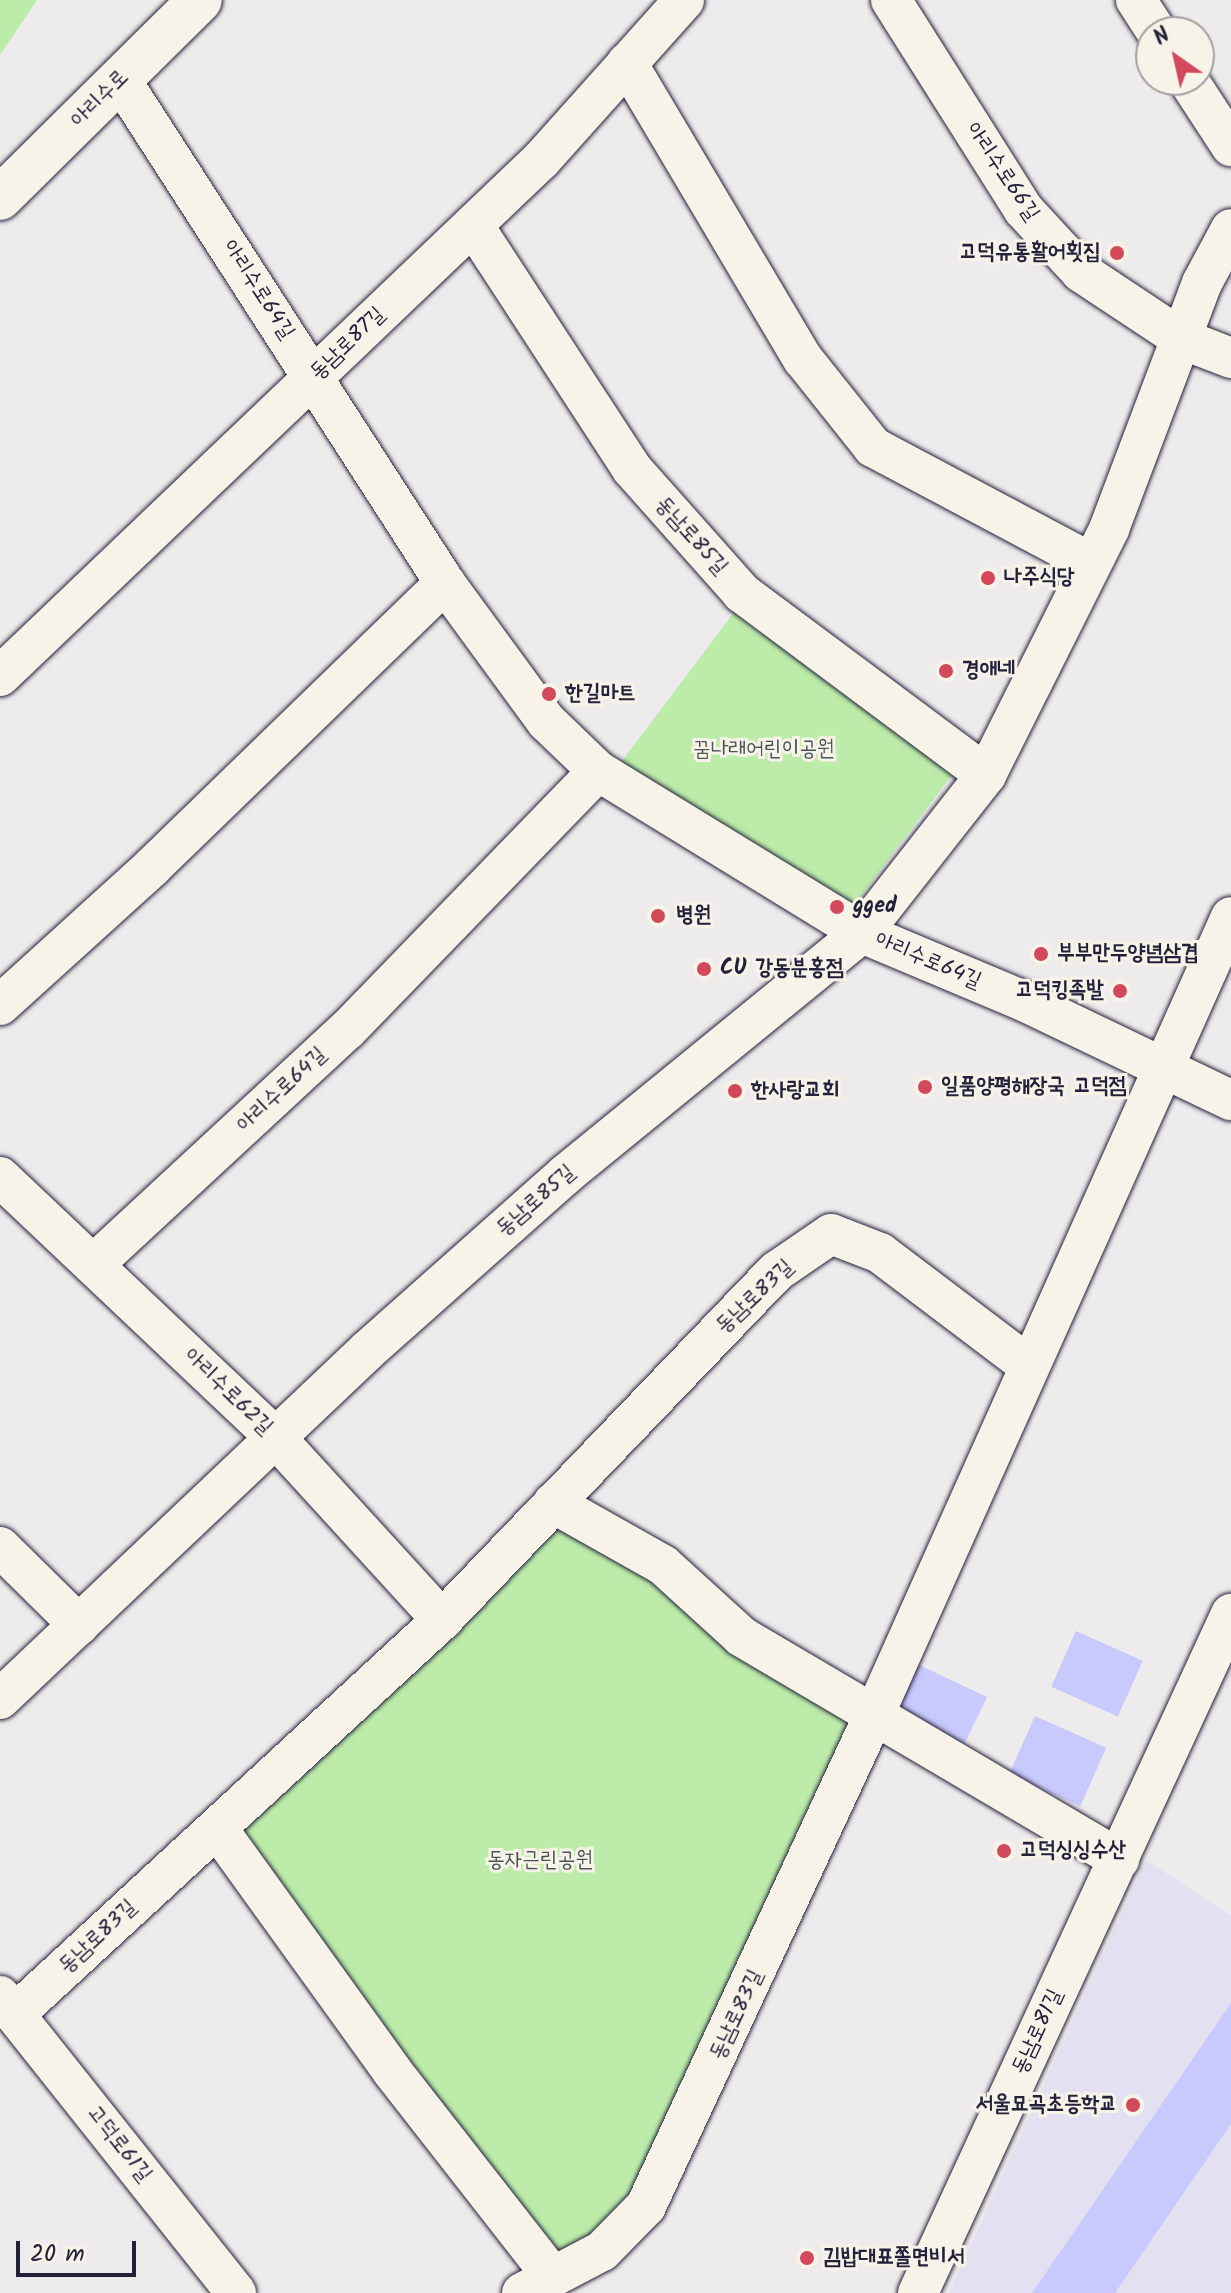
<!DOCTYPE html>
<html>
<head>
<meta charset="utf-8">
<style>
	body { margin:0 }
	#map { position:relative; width:1231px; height:2293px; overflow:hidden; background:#eeebec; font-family:Kalam,"Poor Story",sans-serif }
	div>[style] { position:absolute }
	.built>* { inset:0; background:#e3e1f1 }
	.green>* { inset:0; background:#bdecaa; transform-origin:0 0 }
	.building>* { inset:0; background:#c8c9fc; transform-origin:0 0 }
	.roads { filter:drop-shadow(0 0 2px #22223b) drop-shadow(0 0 2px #22223b) }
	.minor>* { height:40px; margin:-20px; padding:0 20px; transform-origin:20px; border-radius:20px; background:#f7f3e8 }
	.major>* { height:44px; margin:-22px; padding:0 22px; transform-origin:22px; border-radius:22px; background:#f7f3e8 }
	.dots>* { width:22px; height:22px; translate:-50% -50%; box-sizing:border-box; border:4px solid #f7f3e8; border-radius:50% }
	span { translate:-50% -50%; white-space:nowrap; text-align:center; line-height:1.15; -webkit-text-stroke:6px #f7f3e8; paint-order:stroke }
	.street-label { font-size:22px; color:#22223b }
	.poi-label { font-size:22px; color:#22223b; font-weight:700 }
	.right { translate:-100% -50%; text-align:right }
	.left { translate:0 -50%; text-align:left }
	.park-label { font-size:22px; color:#495457 }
	.north { position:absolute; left:1135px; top:16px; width:80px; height:80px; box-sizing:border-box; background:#f7f3e8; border:2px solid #a29fa3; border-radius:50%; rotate:326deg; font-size:22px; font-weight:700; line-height:32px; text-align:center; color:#22223b }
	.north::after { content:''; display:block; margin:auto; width:28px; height:36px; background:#d1495b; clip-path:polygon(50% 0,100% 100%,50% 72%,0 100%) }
	.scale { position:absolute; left:16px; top:2241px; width:120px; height:36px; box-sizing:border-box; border:4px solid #22223b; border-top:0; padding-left:10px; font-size:24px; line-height:28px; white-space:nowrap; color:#22223b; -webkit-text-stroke:6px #f7f3e8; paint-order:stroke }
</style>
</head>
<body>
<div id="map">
	<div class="built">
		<div style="clip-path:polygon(1146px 1860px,1231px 1916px,1231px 2293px,949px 2293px)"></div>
	</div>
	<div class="green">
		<div style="clip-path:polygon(0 0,37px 0,0 55px)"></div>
		<div style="left:741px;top:603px;width:272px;height:213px;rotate:37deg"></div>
		<div style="clip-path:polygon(553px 1503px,874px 1715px,646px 2206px,553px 2277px,217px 1828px)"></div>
	</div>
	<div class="building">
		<div style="left:1076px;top:1631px;width:73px;height:61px;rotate:24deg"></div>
		<div style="clip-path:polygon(917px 1664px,987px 1697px,962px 1749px,906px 1722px,899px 1702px)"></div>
		<div style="left:1035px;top:1716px;width:78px;height:64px;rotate:24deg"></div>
		<div style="clip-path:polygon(1231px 2003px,1231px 2124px,1115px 2293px,1032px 2293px)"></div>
	</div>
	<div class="roads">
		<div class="minor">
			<div style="left:891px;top:0;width:247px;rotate:57.7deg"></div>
			<div style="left:1023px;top:209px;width:86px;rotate:47.4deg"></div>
			<div style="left:1081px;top:272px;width:121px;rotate:33.6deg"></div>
			<div style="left:1182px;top:339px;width:53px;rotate:21.2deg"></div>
			<div style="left:1136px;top:0;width:38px;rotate:57deg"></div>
			<div style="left:627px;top:63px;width:344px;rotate:59.3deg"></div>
			<div style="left:803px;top:359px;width:112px;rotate:51.5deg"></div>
			<div style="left:873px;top:447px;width:247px;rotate:28deg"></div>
			<div style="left:120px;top:79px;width:600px;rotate:57.18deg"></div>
			<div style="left:445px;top:583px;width:171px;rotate:53.8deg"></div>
			<div style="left:546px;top:721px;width:72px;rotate:43.9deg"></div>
			<div style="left:598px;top:771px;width:310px;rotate:31.5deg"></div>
			<div style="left:862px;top:933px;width:178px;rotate:22.8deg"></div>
			<div style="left:1026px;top:1002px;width:227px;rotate:25.6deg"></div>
			<div style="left:1188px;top:80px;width:79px;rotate:56.9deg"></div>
			<div style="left:473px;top:225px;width:291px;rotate:56.9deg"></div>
			<div style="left:632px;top:469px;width:166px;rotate:48.4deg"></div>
			<div style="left:742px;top:593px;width:304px;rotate:36.7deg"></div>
			<div style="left:0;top:676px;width:749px;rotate:-43.65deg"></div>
			<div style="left:542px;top:159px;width:213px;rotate:-48.2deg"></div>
			<div style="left:0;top:1005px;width:205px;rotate:-42.2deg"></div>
			<div style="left:152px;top:867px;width:408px;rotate:-44.1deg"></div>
			<div style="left:0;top:1177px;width:378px;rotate:43.4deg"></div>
			<div style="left:275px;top:1437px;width:248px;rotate:47.6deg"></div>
			<div style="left:94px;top:1264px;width:346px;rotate:-42.8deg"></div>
			<div style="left:348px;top:1029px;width:359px;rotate:-45.9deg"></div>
			<div style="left:553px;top:1503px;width:126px;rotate:29.4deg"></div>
			<div style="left:663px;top:1565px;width:107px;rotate:42.3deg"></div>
			<div style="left:742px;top:1637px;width:438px;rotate:30.5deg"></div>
			<div style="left:0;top:1547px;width:111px;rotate:44.6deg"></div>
			<div style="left:0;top:1699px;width:507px;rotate:-43.48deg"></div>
			<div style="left:368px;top:1350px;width:265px;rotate:-41.6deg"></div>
			<div style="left:566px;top:1174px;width:382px;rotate:-39.2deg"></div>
			<div style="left:862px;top:933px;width:201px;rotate:-51.9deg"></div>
			<div style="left:986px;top:775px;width:275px;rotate:-63.4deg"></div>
			<div style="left:1109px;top:529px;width:263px;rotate:-69.3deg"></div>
			<div style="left:1202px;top:283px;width:61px;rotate:-61.8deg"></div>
			<div style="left:217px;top:1828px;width:299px;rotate:54.2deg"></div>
			<div style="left:392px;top:2071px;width:261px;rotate:52deg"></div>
			<div style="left:0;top:1996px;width:379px;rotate:51.5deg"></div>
			<div style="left:16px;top:2013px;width:580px;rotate:-42.69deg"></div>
			<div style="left:442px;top:1620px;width:484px;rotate:-46.2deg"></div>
			<div style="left:777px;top:1271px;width:65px;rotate:-34.4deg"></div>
			<div style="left:831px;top:1234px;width:53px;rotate:21.2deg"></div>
			<div style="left:880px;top:1253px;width:186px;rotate:37.1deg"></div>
			<div style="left:522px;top:2293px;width:90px;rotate:-27.7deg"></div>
			<div style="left:602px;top:2251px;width:63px;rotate:-45.6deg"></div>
			<div style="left:646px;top:2206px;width:541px;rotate:-65.09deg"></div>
			<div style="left:874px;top:1715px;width:874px;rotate:-65.9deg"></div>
			<div style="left:918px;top:2293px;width:748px;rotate:-65.25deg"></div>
		</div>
		<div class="major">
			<div style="left:0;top:198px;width:281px;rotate:-44.7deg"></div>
		</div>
	</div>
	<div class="dots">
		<div style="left:1117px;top:253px;background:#d1495b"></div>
		<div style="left:988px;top:578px;background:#d1495b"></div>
		<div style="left:946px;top:671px;background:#d1495b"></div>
		<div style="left:549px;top:694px;background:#d1495b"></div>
		<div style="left:837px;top:907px;background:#d1495b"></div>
		<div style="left:658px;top:916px;background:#d1495b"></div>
		<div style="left:1041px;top:954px;background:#d1495b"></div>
		<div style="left:704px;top:969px;background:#d1495b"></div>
		<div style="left:1120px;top:991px;background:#d1495b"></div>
		<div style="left:925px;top:1087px;background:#d1495b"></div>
		<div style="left:735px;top:1091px;background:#d1495b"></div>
		<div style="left:1004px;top:1851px;background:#d1495b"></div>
		<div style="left:1133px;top:2105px;background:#d1495b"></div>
		<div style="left:807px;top:2258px;background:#d1495b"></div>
	</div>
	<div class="street-label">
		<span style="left:100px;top:99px;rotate:-45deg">아리수로</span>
		<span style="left:1002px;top:172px;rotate:56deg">아리수로66길</span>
		<span style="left:258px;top:290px;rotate:57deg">아리수로64길</span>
		<span style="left:348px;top:344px;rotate:-44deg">동남로87길</span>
		<span style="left:691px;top:536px;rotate:48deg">동남로85길</span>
		<span style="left:928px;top:961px;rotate:23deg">아리수로64길</span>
		<span style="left:282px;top:1090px;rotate:-43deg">아리수로64길</span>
		<span style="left:536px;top:1201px;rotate:-41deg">동남로85길</span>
		<span style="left:755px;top:1297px;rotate:-43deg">동남로83길</span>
		<span style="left:228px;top:1392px;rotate:44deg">아리수로62길</span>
		<span style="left:98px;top:1937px;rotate:-43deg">동남로83길</span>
		<span style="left:737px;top:2015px;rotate:-65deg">동남로83길</span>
		<span style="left:1038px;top:2032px;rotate:-65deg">동남로81길</span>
		<span style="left:119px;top:2144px;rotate:52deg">고덕로61길</span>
	</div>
	<div class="poi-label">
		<span class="right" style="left:1101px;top:253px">고덕유통활어횟집</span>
		<span class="left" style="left:1004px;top:578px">나주식당</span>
		<span class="left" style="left:962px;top:671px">경애네</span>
		<span class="left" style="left:565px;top:694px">한길마트</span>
		<span class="left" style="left:853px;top:907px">gged</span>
		<span class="left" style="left:676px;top:916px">병원</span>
		<span class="left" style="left:1057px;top:954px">부부만두양념삼겹</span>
		<span class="left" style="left:720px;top:969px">CU 강동분홍점</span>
		<span class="right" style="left:1104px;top:991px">고덕킹족발</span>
		<span class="left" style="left:941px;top:1087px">일품양평해장국 고덕점</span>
		<span class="left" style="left:751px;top:1091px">한사랑교회</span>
		<span class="left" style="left:1020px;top:1851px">고덕싱싱수산</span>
		<span class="right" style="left:1117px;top:2105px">서울묘곡초등학교</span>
		<span class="left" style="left:823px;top:2258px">김밥대표쫄면비서</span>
	</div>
	<div class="park-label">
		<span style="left:764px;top:750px">꿈나래어린이공원</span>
		<span style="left:540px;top:1861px">동자근린공원</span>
	</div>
	<div class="north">N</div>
	<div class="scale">20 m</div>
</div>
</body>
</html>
